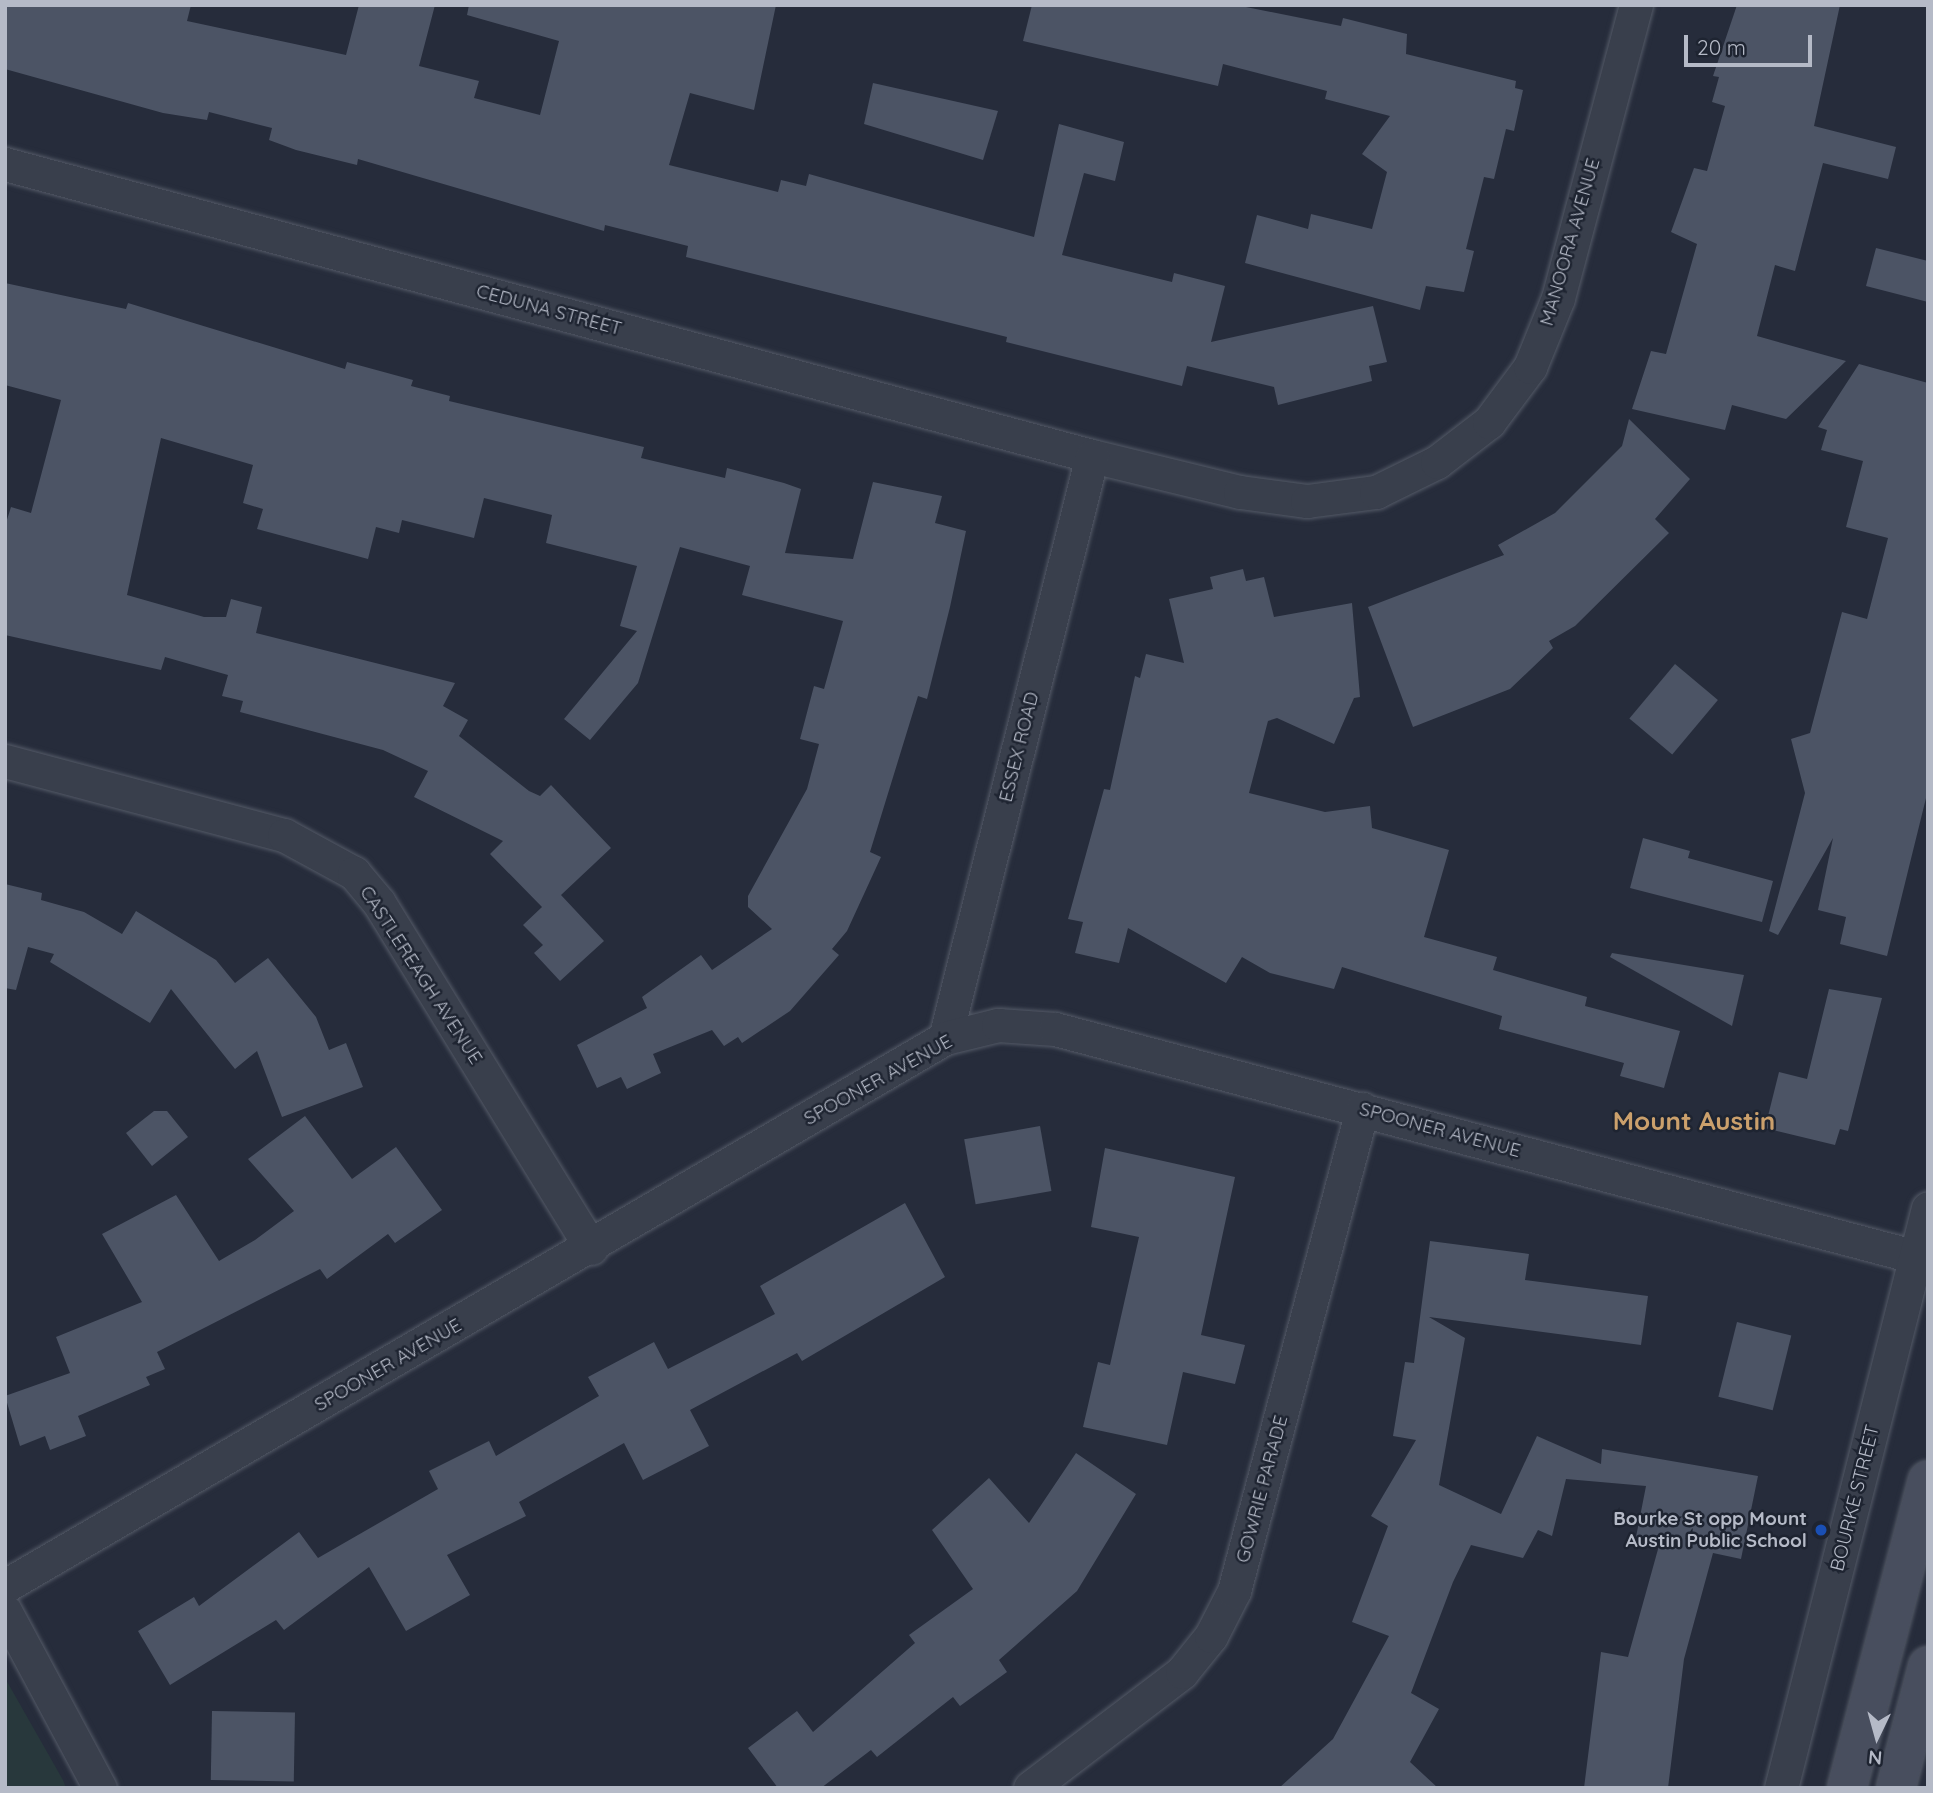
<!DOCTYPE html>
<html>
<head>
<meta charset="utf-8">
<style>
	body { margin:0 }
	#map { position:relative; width:1933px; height:1793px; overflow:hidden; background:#262c3b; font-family:Quicksand,sans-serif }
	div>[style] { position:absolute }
	.green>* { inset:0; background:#28383c }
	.building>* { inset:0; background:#4c5465; transform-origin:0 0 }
	.roads { filter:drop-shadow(0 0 2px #545a67) drop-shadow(0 0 2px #545a67) }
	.street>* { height:33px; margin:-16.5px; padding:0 16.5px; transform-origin:16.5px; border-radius:16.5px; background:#393f4c }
	.secondary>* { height:38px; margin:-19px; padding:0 19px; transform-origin:19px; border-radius:19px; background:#484e5e }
	.dots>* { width:19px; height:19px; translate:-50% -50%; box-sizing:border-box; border:4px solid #1e2431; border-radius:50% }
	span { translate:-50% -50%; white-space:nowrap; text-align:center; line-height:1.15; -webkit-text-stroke:5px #1e2431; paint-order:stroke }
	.street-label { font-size:19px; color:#b5bac7 }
	.poi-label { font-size:19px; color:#b5bac7; font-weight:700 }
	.right { translate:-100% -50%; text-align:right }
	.district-label { font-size:26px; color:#cba06c; font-weight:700 }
	.frame { position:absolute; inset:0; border:7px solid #b5bac7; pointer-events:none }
	.north { position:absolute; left:1842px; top:1702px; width:70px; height:70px; -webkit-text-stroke:5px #1e2431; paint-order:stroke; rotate:185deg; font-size:19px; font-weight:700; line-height:28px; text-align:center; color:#b5bac7 }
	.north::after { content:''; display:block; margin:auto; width:24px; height:32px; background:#b5bac7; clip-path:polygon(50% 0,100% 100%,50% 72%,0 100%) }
	.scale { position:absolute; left:1684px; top:35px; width:128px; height:32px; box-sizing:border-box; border:4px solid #b5bac7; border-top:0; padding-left:9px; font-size:21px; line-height:24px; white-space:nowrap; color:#b5bac7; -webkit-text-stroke:5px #1e2431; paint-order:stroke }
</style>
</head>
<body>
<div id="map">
	<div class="green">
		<div style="clip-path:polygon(5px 1678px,63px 1780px,66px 1788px,5px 1788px)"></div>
	</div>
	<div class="building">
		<div style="clip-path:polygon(5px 5px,191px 5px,187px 21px,346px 55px,359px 5px,435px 5px,419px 66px,479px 81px,474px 98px,540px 115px,559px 41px,467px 15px,469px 5px,776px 5px,754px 110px,690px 93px,669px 165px,778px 192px,781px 180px,806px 186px,809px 174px,1034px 237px,1059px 124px,1124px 142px,1115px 181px,1084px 173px,1062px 255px,1172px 282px,1174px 273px,1225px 286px,1211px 342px,1373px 306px,1387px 362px,1369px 366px,1372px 381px,1278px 405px,1274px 387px,1187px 366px,1182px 386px,1006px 342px,1007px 337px,686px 257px,688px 246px,605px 225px,604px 231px,358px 159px,357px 165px,296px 150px,269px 140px,272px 128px,209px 112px,207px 120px,163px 113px,5px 69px)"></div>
		<div style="clip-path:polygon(1032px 5px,1236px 5px,1341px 26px,1343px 18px,1407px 34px,1406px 54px,1516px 81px,1515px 88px,1523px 90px,1514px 131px,1506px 129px,1494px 179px,1484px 177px,1466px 249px,1474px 251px,1464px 292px,1426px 286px,1420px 310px,1245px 263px,1257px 215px,1308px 229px,1311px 214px,1372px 229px,1387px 172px,1362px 154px,1390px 116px,1325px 99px,1327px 91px,1223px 64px,1218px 86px,1023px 41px)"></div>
		<div style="clip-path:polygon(1737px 5px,1840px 5px,1814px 126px,1896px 147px,1888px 179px,1823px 163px,1795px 271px,1775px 265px,1757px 336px,1846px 361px,1786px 419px,1732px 405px,1725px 430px,1632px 409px,1651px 351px,1666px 354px,1697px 244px,1671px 232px,1694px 168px,1707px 171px,1725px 106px,1712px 102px,1719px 77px,1713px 76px)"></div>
		<div style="clip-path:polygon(873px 83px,998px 111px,983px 160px,864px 124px)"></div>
		<div style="clip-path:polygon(1876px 248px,1928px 261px,1928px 302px,1866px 286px)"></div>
		<div style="clip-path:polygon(5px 283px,126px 309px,128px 303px,345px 369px,347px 362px,413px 380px,411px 386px,450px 396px,449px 401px,644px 447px,641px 458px,725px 478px,727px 468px,784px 483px,801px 489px,785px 553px,853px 559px,873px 482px,942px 496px,935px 523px,966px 531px,950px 607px,927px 699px,918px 696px,870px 852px,881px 857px,847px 931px,832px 949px,839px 955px,790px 1011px,742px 1043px,738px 1037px,724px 1046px,712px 1030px,653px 1054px,661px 1073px,627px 1089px,621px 1077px,597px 1088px,577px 1045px,647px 1008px,642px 997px,701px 955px,712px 970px,772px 929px,748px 907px,748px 896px,807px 789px,819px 744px,800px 739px,814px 686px,824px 689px,843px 621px,742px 595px,750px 566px,680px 547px,638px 683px,590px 740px,564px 719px,637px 631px,620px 626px,637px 566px,546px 543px,552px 515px,484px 498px,474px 538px,402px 520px,399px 533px,376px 527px,368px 559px,257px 529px,263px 509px,243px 503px,253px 465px,161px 438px,127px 595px,204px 617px,226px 617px,231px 599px,262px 607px,256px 633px,455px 683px,443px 706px,468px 720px,459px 736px,529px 791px,540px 796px,551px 785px,611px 848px,561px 895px,604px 941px,560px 981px,534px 953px,543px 945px,523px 925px,542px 907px,490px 854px,503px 841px,414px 797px,428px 771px,383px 750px,240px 712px,243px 701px,222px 696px,228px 675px,165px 657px,161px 670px,5px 635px,5px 526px,11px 507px,31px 513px,61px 400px,5px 385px)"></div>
		<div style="clip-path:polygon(1859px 364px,1928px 383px,1928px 790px,1887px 956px,1840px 944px,1846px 917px,1818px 910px,1833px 838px,1778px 935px,1769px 931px,1805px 793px,1791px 739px,1810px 733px,1842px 612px,1867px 619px,1888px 538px,1846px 527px,1863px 461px,1821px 450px,1827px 430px,1818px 427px)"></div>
		<div style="clip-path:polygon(1629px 419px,1690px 479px,1655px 519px,1669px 533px,1575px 626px,1549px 641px,1553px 648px,1510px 689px,1413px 727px,1368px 607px,1504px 555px,1498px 545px,1555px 513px,1622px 446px)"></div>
		<div style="clip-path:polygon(1243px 569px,1246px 581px,1264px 577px,1274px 617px,1352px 603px,1360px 697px,1354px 698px,1334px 744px,1277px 718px,1268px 721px,1249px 793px,1325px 812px,1370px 806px,1372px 828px,1449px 850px,1424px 937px,1497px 957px,1493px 970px,1587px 997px,1585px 1006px,1680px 1031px,1664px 1088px,1620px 1076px,1624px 1063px,1499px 1029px,1502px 1016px,1342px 967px,1334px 989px,1270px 973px,1242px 957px,1226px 983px,1128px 928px,1119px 963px,1075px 953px,1083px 922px,1068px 919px,1104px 789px,1110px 790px,1135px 676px,1140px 678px,1146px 654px,1184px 663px,1169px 599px,1213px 589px,1210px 577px)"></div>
		<div style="left:1675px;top:664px;width:56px;height:71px;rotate:40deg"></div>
		<div style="clip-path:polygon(1643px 838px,1690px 851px,1688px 858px,1773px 881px,1762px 922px,1630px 888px)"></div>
		<div style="clip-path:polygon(5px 884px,42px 893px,41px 900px,84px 912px,122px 934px,136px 911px,216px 960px,235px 983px,268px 958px,316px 1017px,329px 1050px,346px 1043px,363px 1087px,282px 1117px,257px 1051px,235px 1069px,171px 989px,150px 1023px,50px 962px,54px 954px,28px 947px,16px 990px,5px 988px)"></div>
		<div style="clip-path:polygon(1612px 953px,1744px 975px,1732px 1026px,1610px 957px)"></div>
		<div style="clip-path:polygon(1829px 989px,1882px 998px,1848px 1131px,1840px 1129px,1835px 1145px,1765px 1128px,1779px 1072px,1807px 1079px)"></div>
		<div style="clip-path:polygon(154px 1111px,167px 1111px,188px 1137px,152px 1166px,126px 1133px)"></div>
		<div style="clip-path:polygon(305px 1116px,352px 1179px,396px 1147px,442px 1210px,395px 1243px,388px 1234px,327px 1279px,320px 1269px,157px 1352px,165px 1369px,146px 1377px,150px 1385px,78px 1416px,86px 1436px,50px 1450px,45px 1436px,20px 1446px,5px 1396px,70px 1373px,56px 1337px,142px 1302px,102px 1234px,176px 1195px,219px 1261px,255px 1240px,294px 1211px,248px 1159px)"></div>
		<div style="left:1040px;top:1126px;width:66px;height:77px;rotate:80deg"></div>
		<div style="clip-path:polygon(1105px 1148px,1235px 1177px,1201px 1335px,1245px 1345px,1235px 1384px,1183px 1372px,1167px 1445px,1083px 1427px,1098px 1362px,1110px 1365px,1139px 1237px,1091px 1227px)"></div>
		<div style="clip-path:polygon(905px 1203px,945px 1277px,802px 1361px,797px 1353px,690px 1410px,709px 1446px,643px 1480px,624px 1443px,519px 1502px,526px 1516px,447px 1555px,470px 1595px,406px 1631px,369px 1567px,284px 1630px,276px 1620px,170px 1685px,138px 1631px,194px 1597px,199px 1606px,299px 1532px,318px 1558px,438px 1489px,429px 1471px,489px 1441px,496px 1456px,599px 1396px,588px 1377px,654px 1342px,668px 1369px,775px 1314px,760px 1286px)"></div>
		<div style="clip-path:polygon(1430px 1241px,1529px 1254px,1525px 1280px,1648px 1296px,1641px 1345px,1429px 1317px,1465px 1338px,1439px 1485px,1501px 1514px,1537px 1436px,1601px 1464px,1602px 1449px,1758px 1476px,1741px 1559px,1713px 1553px,1684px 1659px,1668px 1788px,1584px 1788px,1601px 1652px,1628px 1657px,1660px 1542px,1636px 1537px,1646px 1486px,1566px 1479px,1552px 1536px,1538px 1530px,1523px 1558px,1471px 1545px,1453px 1582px,1411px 1693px,1439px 1709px,1410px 1762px,1438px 1788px,1279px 1788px,1333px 1739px,1389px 1636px,1352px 1622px,1388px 1526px,1371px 1516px,1416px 1440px,1393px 1436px,1405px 1362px,1414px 1363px)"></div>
		<div style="left:1737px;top:1322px;width:56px;height:77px;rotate:14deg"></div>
		<div style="clip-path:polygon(1076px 1453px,1136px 1494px,1077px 1591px,999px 1660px,1007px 1672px,960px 1706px,953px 1697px,877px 1757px,871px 1750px,821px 1788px,778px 1788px,748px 1748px,797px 1711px,813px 1732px,915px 1643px,909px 1635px,973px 1589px,932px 1530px,989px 1478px,1029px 1523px)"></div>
		<div style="left:212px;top:1711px;width:83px;height:69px;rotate:1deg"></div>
	</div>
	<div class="roads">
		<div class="street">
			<div style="left:5px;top:164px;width:1126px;rotate:15.04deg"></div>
			<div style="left:1092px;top:456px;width:152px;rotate:13.7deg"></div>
			<div style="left:1240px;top:492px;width:68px;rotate:7.7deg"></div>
			<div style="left:1307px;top:501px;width:70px;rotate:-7.4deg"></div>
			<div style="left:1376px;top:492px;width:68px;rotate:-26.2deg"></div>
			<div style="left:1437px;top:462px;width:66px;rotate:-37.6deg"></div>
			<div style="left:1489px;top:422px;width:69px;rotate:-53.3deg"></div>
			<div style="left:1530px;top:367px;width:74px;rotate:-67.9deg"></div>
			<div style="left:1558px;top:298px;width:303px;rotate:-75.1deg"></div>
			<div style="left:5px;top:761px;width:289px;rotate:14.9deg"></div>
			<div style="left:284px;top:835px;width:80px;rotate:28.5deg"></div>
			<div style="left:354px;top:873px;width:39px;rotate:50deg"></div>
			<div style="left:379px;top:903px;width:405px;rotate:58.4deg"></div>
			<div style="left:945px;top:1038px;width:600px;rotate:-75.82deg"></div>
			<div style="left:5px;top:1586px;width:1088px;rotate:-30.24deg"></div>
			<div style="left:945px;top:1038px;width:55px;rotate:-13.8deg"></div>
			<div style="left:998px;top:1025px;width:57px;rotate:4deg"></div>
			<div style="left:1055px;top:1029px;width:903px;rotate:14.82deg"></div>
			<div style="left:5px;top:1611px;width:201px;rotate:61.8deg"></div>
			<div style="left:1030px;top:1788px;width:191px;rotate:-37.3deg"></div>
			<div style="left:1182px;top:1672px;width:46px;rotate:-51.1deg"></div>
			<div style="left:1211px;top:1636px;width:51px;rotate:-62.9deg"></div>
			<div style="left:1234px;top:1591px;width:499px;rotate:-75.1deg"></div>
			<div style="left:1781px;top:1788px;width:598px;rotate:-75.78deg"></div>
		</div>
		<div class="secondary">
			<div style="left:1847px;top:1788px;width:318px;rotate:-75.3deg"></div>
			<div style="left:1896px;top:1788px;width:126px;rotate:-75.3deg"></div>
		</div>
	</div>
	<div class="dots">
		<div style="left:1821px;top:1530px;background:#1a4fb4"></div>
	</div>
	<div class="street-label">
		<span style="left:1570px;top:242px;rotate:-74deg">MANOORA AVENUE</span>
		<span style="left:549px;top:310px;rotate:15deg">CEDUNA STREET</span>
		<span style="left:1019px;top:747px;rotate:-76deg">ESSEX ROAD</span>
		<span style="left:421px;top:975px;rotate:57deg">CASTLEREAGH AVENUE</span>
		<span style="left:878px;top:1080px;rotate:-29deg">SPOONER AVENUE</span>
		<span style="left:1440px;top:1130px;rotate:15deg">SPOONER AVENUE</span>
		<span style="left:388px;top:1365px;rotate:-30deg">SPOONER AVENUE</span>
		<span style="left:1262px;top:1489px;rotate:-75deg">GOWRIE PARADE</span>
		<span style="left:1855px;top:1498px;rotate:-76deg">BOURKE STREET</span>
	</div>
	<div class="poi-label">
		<span class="right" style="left:1807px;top:1530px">Bourke St opp Mount<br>Austin Public School</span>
	</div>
	<div class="district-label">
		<span style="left:1694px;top:1121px">Mount Austin</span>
	</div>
	<div class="frame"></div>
	<div class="north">N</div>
	<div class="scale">20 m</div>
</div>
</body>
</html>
